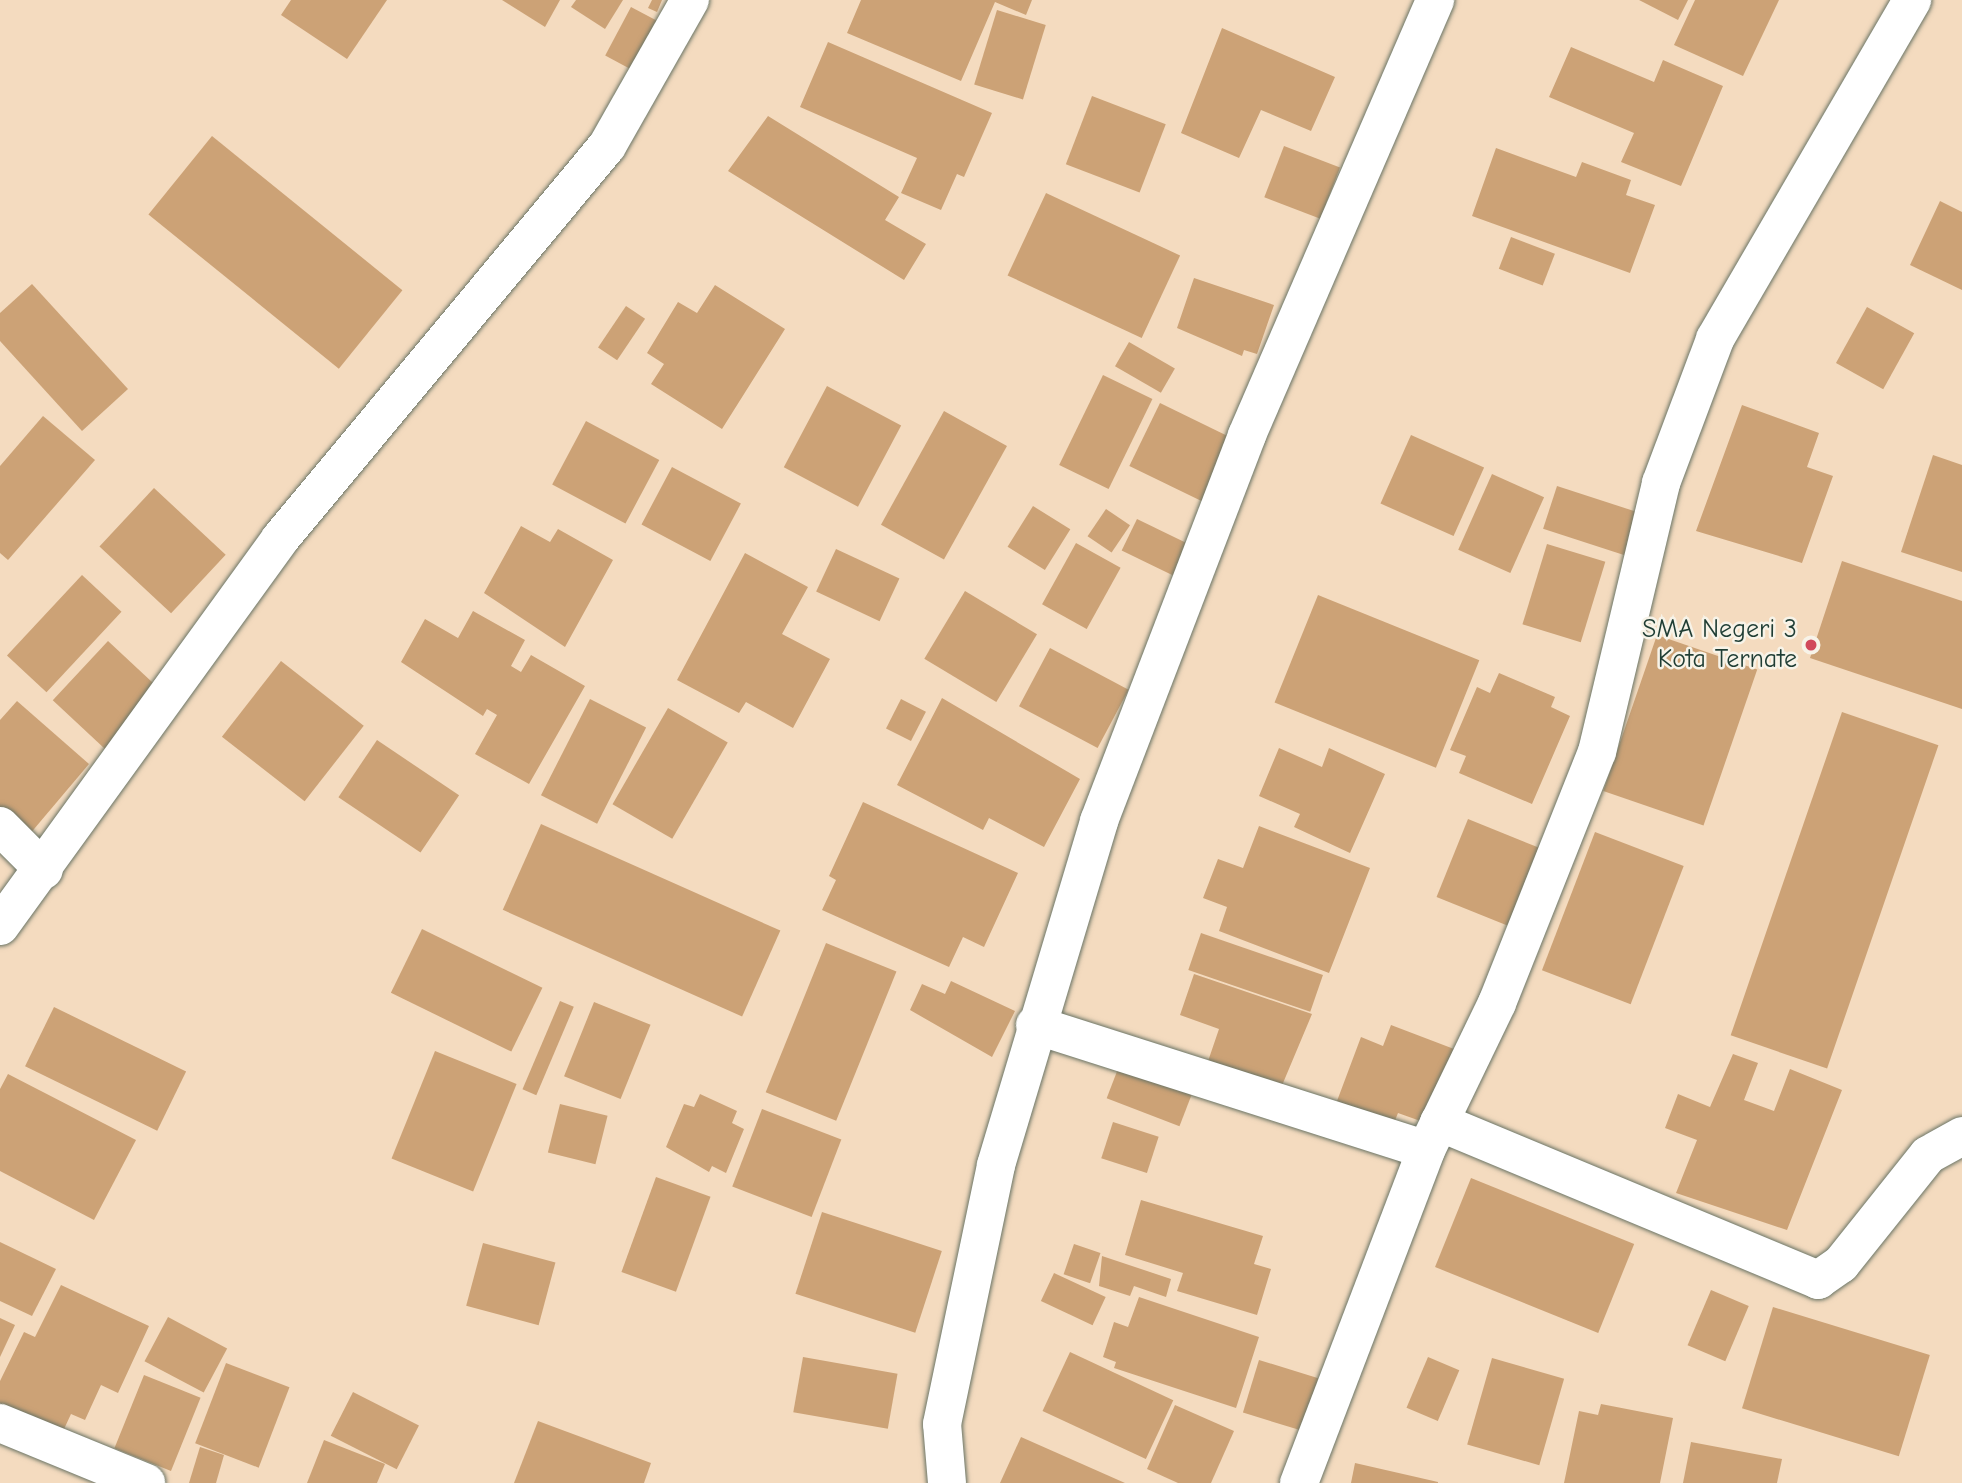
<!DOCTYPE html>
<html>
<head>
<meta charset="utf-8">
<style>
	body { margin:0 }
	#map { position:relative; width:1962px; height:1483px; overflow:hidden; background:#f4dbbf; font-family:"Comic Neue",sans-serif }
	div>[style] { position:absolute }
	.building>* { inset:0; background:#cca276; transform-origin:0 0 }
	.roads { filter:drop-shadow(0 0 2px #6a7465) drop-shadow(0 0 2px #6a7465) }
	.minor>* { height:38px; margin:-19px; padding:0 19px; transform-origin:19px; border-radius:19px; background:#fff }
	.highway>* { height:38px; margin:-19px; padding:0 19px; transform-origin:19px; border-radius:19px; background:#fff }
	.dots>* { width:19px; height:19px; translate:-50% -50%; box-sizing:border-box; border:4px solid #f7f3e8; border-radius:50% }
	span { translate:-50% -50%; white-space:nowrap; text-align:center; line-height:1.15; -webkit-text-stroke:5px #f7f3e8; paint-order:stroke }
	.poi-label { font-size:26px; color:#1f3d34 }
	.right { translate:-100% -50%; text-align:right }
</style>
</head>
<body>
<div id="map">
	<div class="building">
		<div style="clip-path:polygon(291px 0,387px 0,347px 59px,281px 15px)"></div>
		<div style="clip-path:polygon(502px 0,560px 0,545px 27px)"></div>
		<div style="clip-path:polygon(576px 0,623px 0,605px 29px,571px 7px)"></div>
		<div style="clip-path:polygon(652px 0,662px 0,657px 12px,648px 8px)"></div>
		<div style="clip-path:polygon(861px 0,1032px 0,1026px 15px,995px 2px,961px 81px,847px 33px)"></div>
		<div style="clip-path:polygon(1639px 0,1688px 0,1678px 20px)"></div>
		<div style="clip-path:polygon(1695px 0,1779px 0,1743px 76px,1674px 45px)"></div>
		<div style="left:631px;top:7px;width:38px;height:55px;rotate:28deg"></div>
		<div style="left:997px;top:10px;width:51px;height:78px;rotate:17deg"></div>
		<div style="clip-path:polygon(1222px 28px,1335px 77px,1311px 131px,1261px 110px,1239px 158px,1181px 133px)"></div>
		<div style="clip-path:polygon(828px 42px,992px 113px,964px 177px,957px 174px,941px 210px,901px 193px,917px 158px,800px 107px)"></div>
		<div style="clip-path:polygon(1571px 47px,1654px 82px,1663px 60px,1723px 86px,1681px 186px,1621px 162px,1634px 133px,1549px 97px)"></div>
		<div style="left:1092px;top:96px;width:79px;height:73px;rotate:21deg"></div>
		<div style="clip-path:polygon(768px 116px,899px 197px,885px 220px,926px 244px,904px 280px,728px 171px)"></div>
		<div style="left:212px;top:136px;width:245px;height:101px;rotate:39deg"></div>
		<div style="left:1284px;top:146px;width:60px;height:55px;rotate:21deg"></div>
		<div style="clip-path:polygon(1496px 148px,1576px 177px,1582px 162px,1631px 180px,1626px 195px,1655px 205px,1630px 273px,1472px 216px)"></div>
		<div style="left:1046px;top:193px;width:148px;height:91px;rotate:25deg"></div>
		<div style="clip-path:polygon(1940px 201px,1962px 212px,1962px 290px,1910px 265px)"></div>
		<div style="left:1511px;top:237px;width:47px;height:34px;rotate:21deg"></div>
		<div style="clip-path:polygon(1194px 278px,1274px 305px,1257px 354px,1244px 350px,1242px 356px,1177px 328px)"></div>
		<div style="clip-path:polygon(32px 284px,128px 389px,82px 431px,0 341px,0 313px)"></div>
		<div style="clip-path:polygon(715px 285px,785px 329px,722px 429px,651px 384px,664px 364px,647px 353px,678px 302px,697px 313px)"></div>
		<div style="left:626px;top:306px;width:23px;height:50px;rotate:34deg"></div>
		<div style="left:1867px;top:307px;width:54px;height:64px;rotate:29deg"></div>
		<div style="left:1129px;top:342px;width:53px;height:28px;rotate:30deg"></div>
		<div style="left:1103px;top:375px;width:55px;height:100px;rotate:26deg"></div>
		<div style="left:827px;top:386px;width:84px;height:92px;rotate:28deg"></div>
		<div style="left:1160px;top:403px;width:90px;height:70px;rotate:26deg"></div>
		<div style="clip-path:polygon(1742px 405px,1819px 433px,1807px 467px,1833px 476px,1802px 563px,1696px 531px)"></div>
		<div style="left:944px;top:411px;width:72px;height:130px;rotate:29deg"></div>
		<div style="clip-path:polygon(43px 416px,95px 460px,8px 560px,0 553px,0 466px)"></div>
		<div style="left:586px;top:421px;width:83px;height:72px;rotate:28deg"></div>
		<div style="left:1411px;top:435px;width:80px;height:75px;rotate:24deg"></div>
		<div style="clip-path:polygon(1933px 455px,1962px 465px,1962px 572px,1901px 552px)"></div>
		<div style="left:672px;top:467px;width:78px;height:65px;rotate:28deg"></div>
		<div style="left:1492px;top:474px;width:57px;height:83px;rotate:24deg"></div>
		<div style="left:1557px;top:486px;width:89px;height:45px;rotate:18deg"></div>
		<div style="left:154px;top:488px;width:98px;height:80px;rotate:43deg"></div>
		<div style="left:1033px;top:506px;width:44px;height:48px;rotate:32deg"></div>
		<div style="left:1106px;top:509px;width:29px;height:33px;rotate:34deg"></div>
		<div style="left:1137px;top:519px;width:67px;height:35px;rotate:26deg"></div>
		<div style="clip-path:polygon(521px 526px,550px 542px,558px 529px,613px 560px,565px 647px,484px 593px)"></div>
		<div style="left:1076px;top:543px;width:51px;height:70px;rotate:29deg"></div>
		<div style="left:1547px;top:544px;width:61px;height:84px;rotate:17deg"></div>
		<div style="left:836px;top:549px;width:70px;height:47px;rotate:25deg"></div>
		<div style="clip-path:polygon(745px 553px,808px 587px,782px 634px,830px 659px,793px 728px,746px 702px,739px 713px,677px 680px)"></div>
		<div style="clip-path:polygon(1842px 561px,1962px 601px,1962px 709px,1810px 658px)"></div>
		<div style="left:82px;top:575px;width:54px;height:110px;rotate:43deg"></div>
		<div style="left:965px;top:591px;width:84px;height:79px;rotate:31deg"></div>
		<div style="left:1318px;top:595px;width:174px;height:116px;rotate:22deg"></div>
		<div style="clip-path:polygon(473px 611px,525px 640px,511px 666px,521px 672px,531px 655px,585px 686px,529px 784px,475px 754px,497px 715px,487px 709px,483px 716px,401px 662px,425px 619px,458px 638px)"></div>
		<div style="left:1657px;top:635px;width:106px;height:165px;rotate:19deg"></div>
		<div style="left:108px;top:641px;width:77px;height:81px;rotate:43deg"></div>
		<div style="left:1050px;top:648px;width:89px;height:66px;rotate:28deg"></div>
		<div style="left:281px;top:661px;width:105px;height:96px;rotate:38deg"></div>
		<div style="clip-path:polygon(1499px 673px,1555px 697px,1551px 707px,1570px 716px,1532px 804px,1459px 773px,1466px 756px,1450px 750px,1477px 687px,1490px 693px)"></div>
		<div style="clip-path:polygon(942px 698px,1080px 779px,1044px 847px,989px 818px,983px 830px,897px 785px)"></div>
		<div style="left:590px;top:699px;width:63px;height:108px;rotate:27deg"></div>
		<div style="left:901px;top:699px;width:28px;height:33px;rotate:27deg"></div>
		<div style="clip-path:polygon(17px 701px,89px 764px,29px 835px,0 810px,0 720px)"></div>
		<div style="left:668px;top:708px;width:69px;height:111px;rotate:30deg"></div>
		<div style="left:1842px;top:712px;width:102px;height:342px;rotate:19deg"></div>
		<div style="left:377px;top:740px;width:99px;height:69px;rotate:34deg"></div>
		<div style="clip-path:polygon(1279px 748px,1322px 767px,1329px 748px,1385px 774px,1350px 853px,1294px 827px,1300px 814px,1259px 796px)"></div>
		<div style="clip-path:polygon(863px 802px,1018px 873px,984px 947px,963px 937px,949px 967px,822px 910px,836px 880px,829px 876px)"></div>
		<div style="left:1468px;top:819px;width:91px;height:84px;rotate:22deg"></div>
		<div style="left:541px;top:824px;width:262px;height:94px;rotate:24deg"></div>
		<div style="clip-path:polygon(1259px 826px,1370px 868px,1329px 973px,1219px 931px,1227px 907px,1203px 898px,1218px 859px,1243px 868px)"></div>
		<div style="left:1595px;top:832px;width:95px;height:148px;rotate:21deg"></div>
		<div style="left:422px;top:929px;width:134px;height:71px;rotate:26deg"></div>
		<div style="left:1201px;top:933px;width:129px;height:39px;rotate:19deg"></div>
		<div style="left:826px;top:943px;width:76px;height:161px;rotate:22deg"></div>
		<div style="clip-path:polygon(1194px 974px,1312px 1014px,1278px 1095px,1205px 1070px,1219px 1029px,1180px 1015px)"></div>
		<div style="clip-path:polygon(951px 981px,1015px 1011px,992px 1057px,910px 1010px,922px 984px,945px 994px)"></div>
		<div style="left:560px;top:1001px;width:15px;height:96px;rotate:23deg"></div>
		<div style="left:594px;top:1002px;width:61px;height:80px;rotate:22deg"></div>
		<div style="left:54px;top:1007px;width:147px;height:66px;rotate:26deg"></div>
		<div style="clip-path:polygon(1391px 1025px,1454px 1049px,1426px 1123px,1398px 1113px,1394px 1123px,1337px 1101px,1361px 1037px,1383px 1046px)"></div>
		<div style="left:435px;top:1051px;width:88px;height:116px;rotate:22deg"></div>
		<div style="clip-path:polygon(1733px 1054px,1758px 1063px,1744px 1100px,1774px 1111px,1790px 1069px,1842px 1090px,1787px 1230px,1676px 1193px,1697px 1140px,1665px 1128px,1678px 1094px,1710px 1107px)"></div>
		<div style="left:1121px;top:1061px;width:78px;height:40px;rotate:21deg"></div>
		<div style="clip-path:polygon(8px 1074px,136px 1140px,94px 1220px,0 1171px,0 1089px)"></div>
		<div style="clip-path:polygon(700px 1094px,737px 1111px,732px 1123px,744px 1129px,726px 1173px,712px 1166px,709px 1172px,666px 1147px,684px 1104px,694px 1107px)"></div>
		<div style="left:560px;top:1104px;width:49px;height:50px;rotate:14deg"></div>
		<div style="left:762px;top:1109px;width:85px;height:83px;rotate:21deg"></div>
		<div style="left:1113px;top:1122px;width:48px;height:38px;rotate:18deg"></div>
		<div style="left:656px;top:1177px;width:58px;height:101px;rotate:20deg"></div>
		<div style="left:1471px;top:1178px;width:176px;height:96px;rotate:22deg"></div>
		<div style="clip-path:polygon(1141px 1200px,1263px 1236px,1254px 1264px,1271px 1269px,1257px 1315px,1177px 1291px,1183px 1273px,1125px 1255px)"></div>
		<div style="left:822px;top:1212px;width:126px;height:86px;rotate:18deg"></div>
		<div style="clip-path:polygon(0 1242px,56px 1269px,32px 1316px,0 1301px)"></div>
		<div style="left:483px;top:1243px;width:75px;height:65px;rotate:15deg"></div>
		<div style="left:1074px;top:1244px;width:28px;height:32px;rotate:19deg"></div>
		<div style="clip-path:polygon(1102px 1256px,1171px 1279px,1166px 1297px,1134px 1286px,1130px 1296px,1099px 1286px)"></div>
		<div style="left:1054px;top:1273px;width:57px;height:31px;rotate:25deg"></div>
		<div style="clip-path:polygon(61px 1285px,149px 1326px,118px 1393px,101px 1385px,85px 1420px,71px 1414px,58px 1442px,0 1415px,0 1381px,24px 1332px,35px 1337px)"></div>
		<div style="left:1711px;top:1290px;width:41px;height:60px;rotate:23deg"></div>
		<div style="clip-path:polygon(1139px 1297px,1259px 1337px,1236px 1408px,1114px 1368px,1116px 1362px,1103px 1357px,1114px 1322px,1128px 1327px)"></div>
		<div style="left:1773px;top:1307px;width:164px;height:106px;rotate:17deg"></div>
		<div style="left:168px;top:1317px;width:67px;height:50px;rotate:28deg"></div>
		<div style="clip-path:polygon(0 1318px,15px 1325px,0 1357px)"></div>
		<div style="left:1070px;top:1352px;width:114px;height:65px;rotate:25deg"></div>
		<div style="left:803px;top:1357px;width:96px;height:56px;rotate:10deg"></div>
		<div style="left:1428px;top:1357px;width:34px;height:55px;rotate:23deg"></div>
		<div style="left:1492px;top:1358px;width:75px;height:90px;rotate:16deg"></div>
		<div style="left:1259px;top:1360px;width:62px;height:55px;rotate:17deg"></div>
		<div style="left:226px;top:1363px;width:68px;height:86px;rotate:21deg"></div>
		<div style="left:144px;top:1375px;width:61px;height:79px;rotate:22deg"></div>
		<div style="left:353px;top:1392px;width:74px;height:49px;rotate:27deg"></div>
		<div style="clip-path:polygon(1601px 1404px,1673px 1418px,1660px 1483px,1564px 1483px,1579px 1411px,1598px 1415px)"></div>
		<div style="clip-path:polygon(1175px 1405px,1234px 1431px,1211px 1483px,1178px 1483px,1147px 1469px)"></div>
		<div style="clip-path:polygon(538px 1421px,651px 1463px,644px 1483px,514px 1483px)"></div>
		<div style="clip-path:polygon(1021px 1437px,1125px 1483px,1000px 1483px)"></div>
		<div style="clip-path:polygon(324px 1440px,385px 1464px,377px 1483px,307px 1483px)"></div>
		<div style="clip-path:polygon(1691px 1442px,1782px 1459px,1777px 1483px,1683px 1483px)"></div>
		<div style="clip-path:polygon(200px 1447px,224px 1455px,216px 1483px,189px 1483px)"></div>
		<div style="clip-path:polygon(1355px 1463px,1438px 1482px,1438px 1483px,1351px 1483px)"></div>
	</div>
	<div class="roads">
		<div class="minor">
			<div style="left:0;top:826px;width:62px;rotate:45deg"></div>
			<div style="left:0;top:926px;width:478px;rotate:-54.1deg"></div>
			<div style="left:280px;top:539px;width:511px;rotate:-50.24deg"></div>
			<div style="left:607px;top:146px;width:168px;rotate:-60.4deg"></div>
			<div style="left:1035px;top:1025px;width:410px;rotate:17.7deg"></div>
			<div style="left:1439px;top:1122px;width:411px;rotate:22.6deg"></div>
			<div style="left:1818px;top:1280px;width:28px;rotate:-35deg"></div>
			<div style="left:1841px;top:1264px;width:139px;rotate:-51.4deg"></div>
			<div style="left:1928px;top:1155px;width:39px;rotate:-29deg"></div>
			<div style="left:0;top:1423px;width:158px;rotate:22.3deg"></div>
			<div style="left:1299px;top:1483px;width:356px;rotate:-69.1deg"></div>
			<div style="left:1426px;top:1150px;width:163px;rotate:-64.2deg"></div>
			<div style="left:1497px;top:1003px;width:270px;rotate:-68.3deg"></div>
			<div style="left:1597px;top:752px;width:277px;rotate:-76.6deg"></div>
			<div style="left:1661px;top:483px;width:154px;rotate:-69.4deg"></div>
			<div style="left:1715px;top:339px;width:392px;rotate:-59.8deg"></div>
		</div>
		<div class="highway">
			<div style="left:947px;top:1483px;width:59px;rotate:-94.8deg"></div>
			<div style="left:942px;top:1424px;width:265px;rotate:-78.2deg"></div>
			<div style="left:996px;top:1165px;width:359px;rotate:-73.3deg"></div>
			<div style="left:1099px;top:821px;width:413px;rotate:-69deg"></div>
			<div style="left:1247px;top:435px;width:474px;rotate:-66.6deg"></div>
		</div>
	</div>
	<div class="dots">
		<div style="left:1811px;top:645px;background:#d1495b"></div>
	</div>
	<div class="poi-label">
		<span class="right" style="left:1797px;top:645px">SMA Negeri 3<br>Kota Ternate</span>
	</div>
</div>
</body>
</html>
